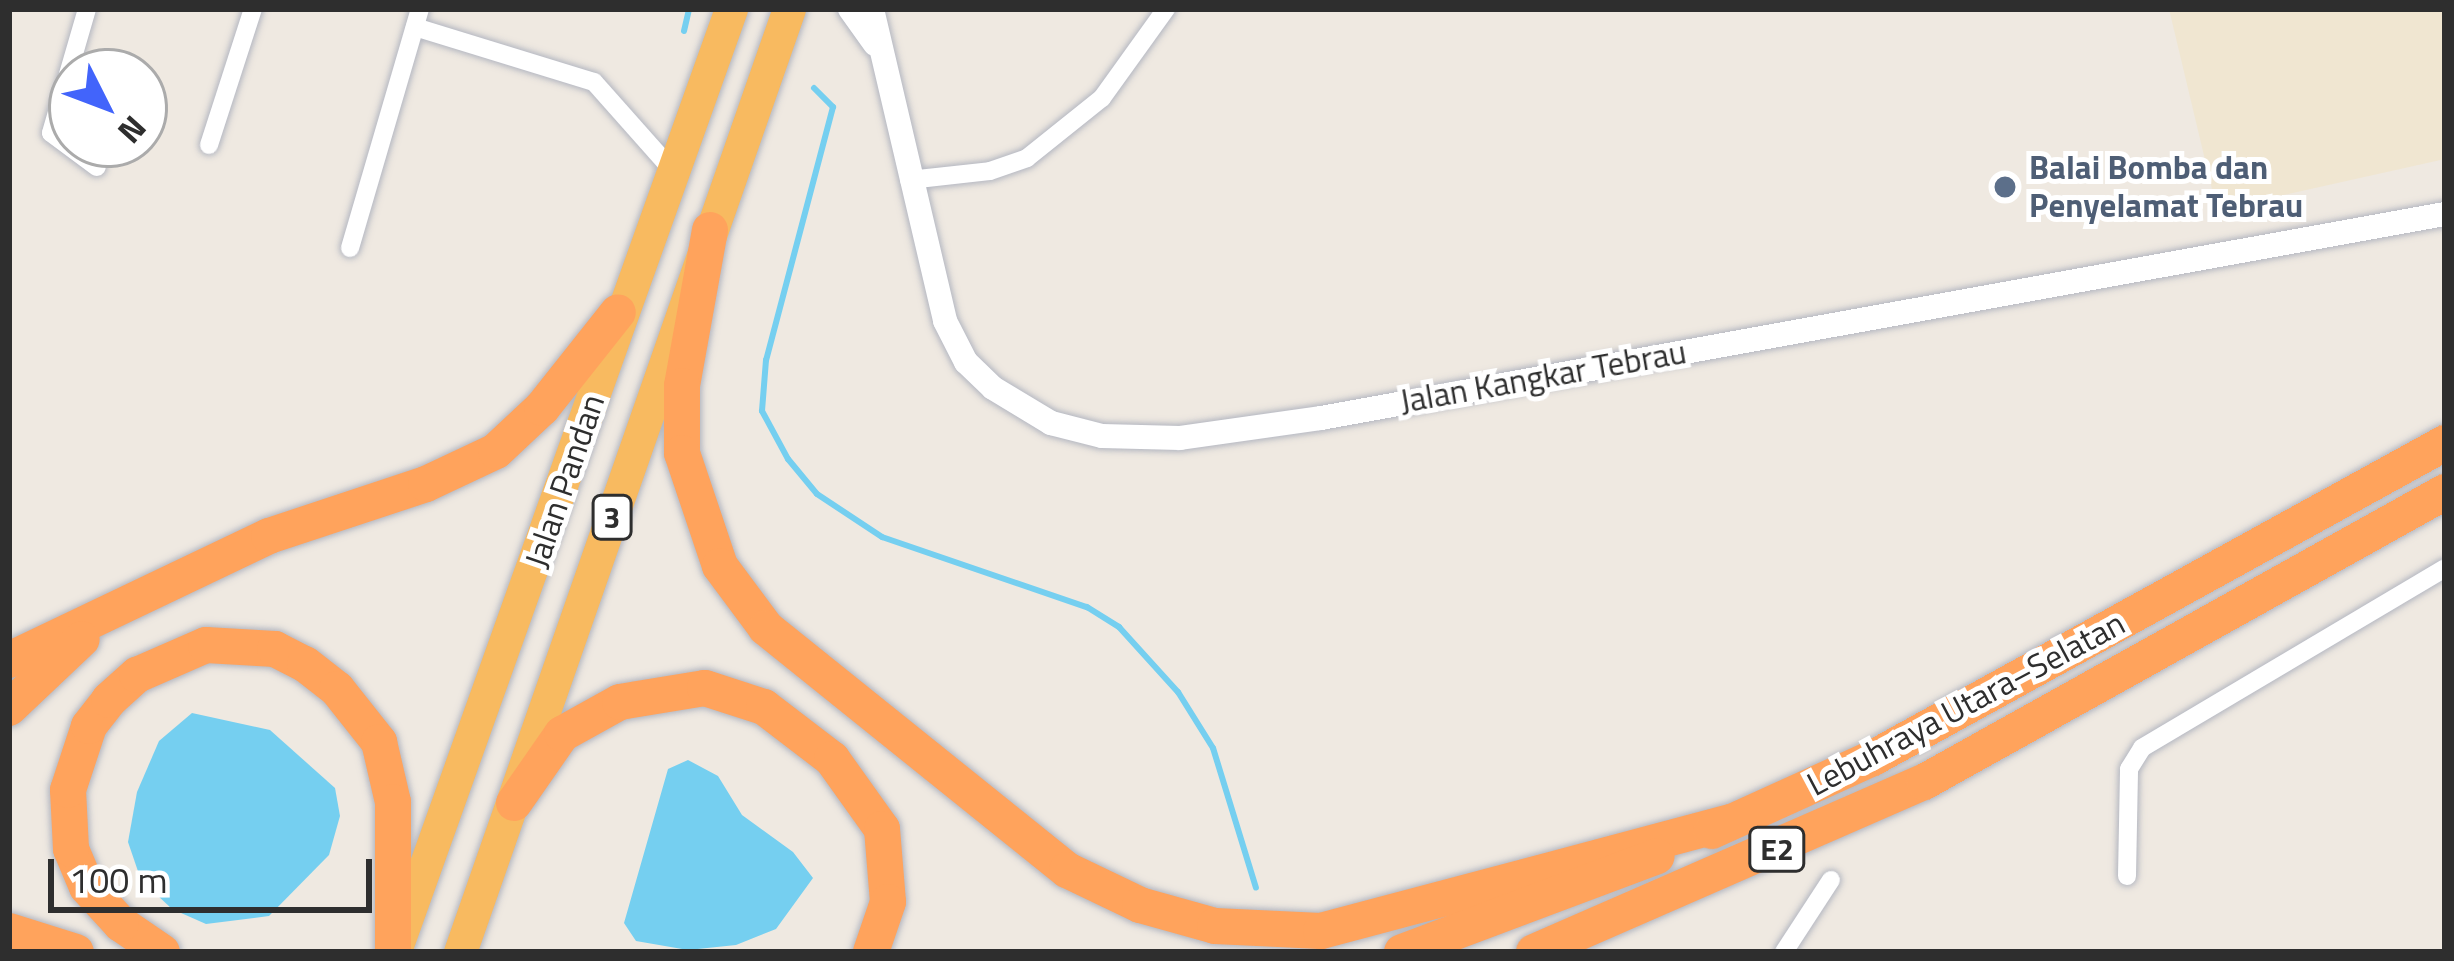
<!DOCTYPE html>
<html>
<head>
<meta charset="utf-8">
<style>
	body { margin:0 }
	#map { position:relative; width:2454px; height:961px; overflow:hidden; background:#efe9e1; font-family:"Titillium Web",sans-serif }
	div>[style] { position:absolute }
	.education>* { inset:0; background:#f0e6d1 }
	.water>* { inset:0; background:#75cff0 }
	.stream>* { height:6px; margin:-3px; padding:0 3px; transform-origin:3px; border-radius:3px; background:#75cff0 }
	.roads { filter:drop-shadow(0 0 3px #b4b7c1) drop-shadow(0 0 3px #b4b7c1) }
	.minor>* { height:18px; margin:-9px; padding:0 9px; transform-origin:9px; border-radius:9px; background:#fff }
	.tertiary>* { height:24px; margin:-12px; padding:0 12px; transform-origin:12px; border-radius:12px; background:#fff }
	.trunk>* { height:33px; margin:-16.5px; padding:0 16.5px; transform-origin:16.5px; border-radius:16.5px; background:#f8ba60 }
	.motorway>* { height:36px; margin:-18px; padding:0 18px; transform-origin:18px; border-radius:18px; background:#ffa35c }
	.dots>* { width:33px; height:33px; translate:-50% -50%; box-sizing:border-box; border:6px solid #fff; border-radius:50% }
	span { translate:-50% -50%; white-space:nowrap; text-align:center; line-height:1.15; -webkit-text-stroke:10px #fff; paint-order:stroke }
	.shield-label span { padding:3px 9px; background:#fff; border:3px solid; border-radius:9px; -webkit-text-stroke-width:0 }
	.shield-label { font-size:30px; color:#2e2e2e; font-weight:700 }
	.service-label { font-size:33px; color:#4e5e75; font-weight:700 }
	.left { translate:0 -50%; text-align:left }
	.street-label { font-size:33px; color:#2e2e2e }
	.frame { position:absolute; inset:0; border:12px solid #2e2e2e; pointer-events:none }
	.north { position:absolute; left:48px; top:48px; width:120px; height:120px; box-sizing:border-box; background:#fff; border:3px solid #ababab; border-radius:50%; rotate:132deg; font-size:33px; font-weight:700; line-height:48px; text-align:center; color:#2e2e2e }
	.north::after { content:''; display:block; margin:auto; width:42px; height:54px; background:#4264fb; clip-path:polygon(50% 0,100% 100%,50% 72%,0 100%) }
	.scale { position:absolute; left:48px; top:859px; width:324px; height:54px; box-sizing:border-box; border:6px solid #2e2e2e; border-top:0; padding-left:15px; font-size:36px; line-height:42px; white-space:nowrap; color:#2e2e2e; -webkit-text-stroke:9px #fff; paint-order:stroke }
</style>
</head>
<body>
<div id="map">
	<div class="education">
		<div style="clip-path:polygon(2169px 9px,2445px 9px,2445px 159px,2217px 210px)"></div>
	</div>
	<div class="water">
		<div style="clip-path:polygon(192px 713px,270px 730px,335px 788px,340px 816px,329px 855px,269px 916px,206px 924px,172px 909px,141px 880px,128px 842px,137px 792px,159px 741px)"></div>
		<div style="clip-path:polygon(688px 760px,718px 776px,742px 815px,793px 852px,813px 878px,776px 929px,736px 945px,688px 950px,636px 941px,624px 923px,668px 769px)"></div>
	</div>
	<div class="stream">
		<div style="left:684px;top:31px;width:23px;rotate:-77deg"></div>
		<div style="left:814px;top:88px;width:27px;rotate:45deg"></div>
		<div style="left:833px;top:107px;width:262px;rotate:104.8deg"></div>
		<div style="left:766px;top:360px;width:51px;rotate:94.5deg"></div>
		<div style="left:762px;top:411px;width:55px;rotate:61.6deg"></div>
		<div style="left:788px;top:459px;width:45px;rotate:50.4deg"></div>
		<div style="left:817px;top:494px;width:78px;rotate:33.5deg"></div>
		<div style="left:882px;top:537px;width:217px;rotate:18.9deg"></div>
		<div style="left:1087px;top:607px;width:38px;rotate:32deg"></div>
		<div style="left:1119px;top:627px;width:88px;rotate:47.8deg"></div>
		<div style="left:1178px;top:692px;width:66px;rotate:58deg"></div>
		<div style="left:1213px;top:748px;width:146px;rotate:72.9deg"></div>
	</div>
	<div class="roads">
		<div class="minor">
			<div style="left:87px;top:9px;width:129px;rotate:106.2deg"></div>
			<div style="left:51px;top:133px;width:57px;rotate:36.5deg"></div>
			<div style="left:415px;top:27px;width:187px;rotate:17.1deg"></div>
			<div style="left:594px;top:82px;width:119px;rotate:48.4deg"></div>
			<div style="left:209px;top:145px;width:143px;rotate:-72.1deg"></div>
			<div style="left:909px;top:180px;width:81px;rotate:-6.3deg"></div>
			<div style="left:990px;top:171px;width:39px;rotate:-19deg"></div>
			<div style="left:1027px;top:158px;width:96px;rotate:-38.7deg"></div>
			<div style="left:1102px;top:98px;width:110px;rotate:-54.3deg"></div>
			<div style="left:350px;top:248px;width:249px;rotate:-73.7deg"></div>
			<div style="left:2127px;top:876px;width:107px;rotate:-88.9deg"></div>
			<div style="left:2129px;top:769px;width:25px;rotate:-58deg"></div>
			<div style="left:2142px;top:748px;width:352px;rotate:-30.7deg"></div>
			<div style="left:1784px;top:952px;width:86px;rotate:-56.9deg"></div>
		</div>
		<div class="tertiary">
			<div style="left:850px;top:9px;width:43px;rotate:54.5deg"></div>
			<div style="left:872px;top:9px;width:320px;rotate:76.8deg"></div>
			<div style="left:945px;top:321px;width:46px;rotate:62.9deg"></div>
			<div style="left:966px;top:362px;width:37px;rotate:44deg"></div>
			<div style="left:993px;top:388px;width:68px;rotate:31.1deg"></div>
			<div style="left:1051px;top:423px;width:53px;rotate:14.3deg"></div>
			<div style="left:1102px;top:436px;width:78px;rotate:1.5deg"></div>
			<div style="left:1180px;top:438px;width:142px;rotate:-8.1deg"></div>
			<div style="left:1321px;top:418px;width:1142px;rotate:-10.29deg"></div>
		</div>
		<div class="trunk">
			<div style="left:397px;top:945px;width:994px;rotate:-70.36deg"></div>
			<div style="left:460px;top:952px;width:999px;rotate:-70.77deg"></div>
		</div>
		<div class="motorway">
			<div style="left:710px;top:230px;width:158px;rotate:100.2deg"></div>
			<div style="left:682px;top:386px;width:67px;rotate:90deg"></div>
			<div style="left:682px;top:453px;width:119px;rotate:71.4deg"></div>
			<div style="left:720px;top:566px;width:77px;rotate:53.4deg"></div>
			<div style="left:766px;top:628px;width:386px;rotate:38.8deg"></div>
			<div style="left:1067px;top:870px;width:81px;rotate:25.6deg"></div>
			<div style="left:1140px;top:905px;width:78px;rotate:15.6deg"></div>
			<div style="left:1215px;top:926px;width:106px;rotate:2.7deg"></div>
			<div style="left:1321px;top:931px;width:424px;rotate:-14.9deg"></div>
			<div style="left:9px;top:660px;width:288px;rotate:-25.5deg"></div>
			<div style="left:269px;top:536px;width:165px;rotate:-18.3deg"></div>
			<div style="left:426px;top:484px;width:77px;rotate:-25.2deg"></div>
			<div style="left:496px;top:451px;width:63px;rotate:-43.1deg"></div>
			<div style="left:542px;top:408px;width:122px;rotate:-51.6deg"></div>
			<div style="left:9px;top:708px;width:100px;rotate:-43.4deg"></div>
			<div style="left:514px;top:803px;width:84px;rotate:-55.2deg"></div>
			<div style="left:562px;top:734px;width:66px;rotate:-28.9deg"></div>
			<div style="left:620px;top:702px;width:86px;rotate:-9.4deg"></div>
			<div style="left:705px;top:688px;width:62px;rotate:17.9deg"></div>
			<div style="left:764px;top:707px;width:86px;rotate:37.4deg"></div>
			<div style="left:832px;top:759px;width:86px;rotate:54.5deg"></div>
			<div style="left:882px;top:829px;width:73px;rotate:85.3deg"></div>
			<div style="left:888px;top:902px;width:53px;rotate:108.8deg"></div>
			<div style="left:1712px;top:831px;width:177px;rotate:-24.4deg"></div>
			<div style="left:1873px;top:758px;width:653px;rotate:-28.84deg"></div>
			<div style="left:9px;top:931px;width:70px;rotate:17.4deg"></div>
			<div style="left:162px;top:952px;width:50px;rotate:-145.7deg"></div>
			<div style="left:121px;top:924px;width:50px;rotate:-132.6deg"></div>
			<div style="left:87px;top:887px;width:41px;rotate:-112.8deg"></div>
			<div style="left:71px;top:849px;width:59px;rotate:-92.9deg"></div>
			<div style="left:68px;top:790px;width:67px;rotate:-71.8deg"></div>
			<div style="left:89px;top:726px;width:33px;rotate:-52deg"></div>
			<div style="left:109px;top:700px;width:38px;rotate:-42deg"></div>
			<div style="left:137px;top:675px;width:75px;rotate:-23.5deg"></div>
			<div style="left:206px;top:645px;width:69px;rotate:3.3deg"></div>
			<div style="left:275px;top:649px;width:34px;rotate:27deg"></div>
			<div style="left:305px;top:664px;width:41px;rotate:38deg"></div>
			<div style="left:337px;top:689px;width:68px;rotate:51.6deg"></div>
			<div style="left:379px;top:742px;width:62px;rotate:76.9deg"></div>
			<div style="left:393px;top:802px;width:150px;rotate:90deg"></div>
			<div style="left:1402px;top:952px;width:272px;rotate:-20.6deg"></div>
			<div style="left:1534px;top:952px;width:425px;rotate:-23.6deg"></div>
			<div style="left:1924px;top:782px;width:596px;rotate:-29.1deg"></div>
		</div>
	</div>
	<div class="dots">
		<div style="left:2005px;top:187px;background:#5c6f8a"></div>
	</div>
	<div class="shield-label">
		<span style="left:612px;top:517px">3</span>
		<span style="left:1777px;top:849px">E2</span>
	</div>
	<div class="service-label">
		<span class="left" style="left:2029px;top:187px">Balai Bomba dan<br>Penyelamat Tebrau</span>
	</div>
	<div class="street-label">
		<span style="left:1543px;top:377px;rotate:-10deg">Jalan Kangkar Tebrau</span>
		<span style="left:565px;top:481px;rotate:-71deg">Jalan Pandan</span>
		<span style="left:1966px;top:704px;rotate:-28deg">Lebuhraya Utara–Selatan</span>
	</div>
	<div class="frame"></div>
	<div class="north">N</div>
	<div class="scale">100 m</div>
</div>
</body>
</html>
